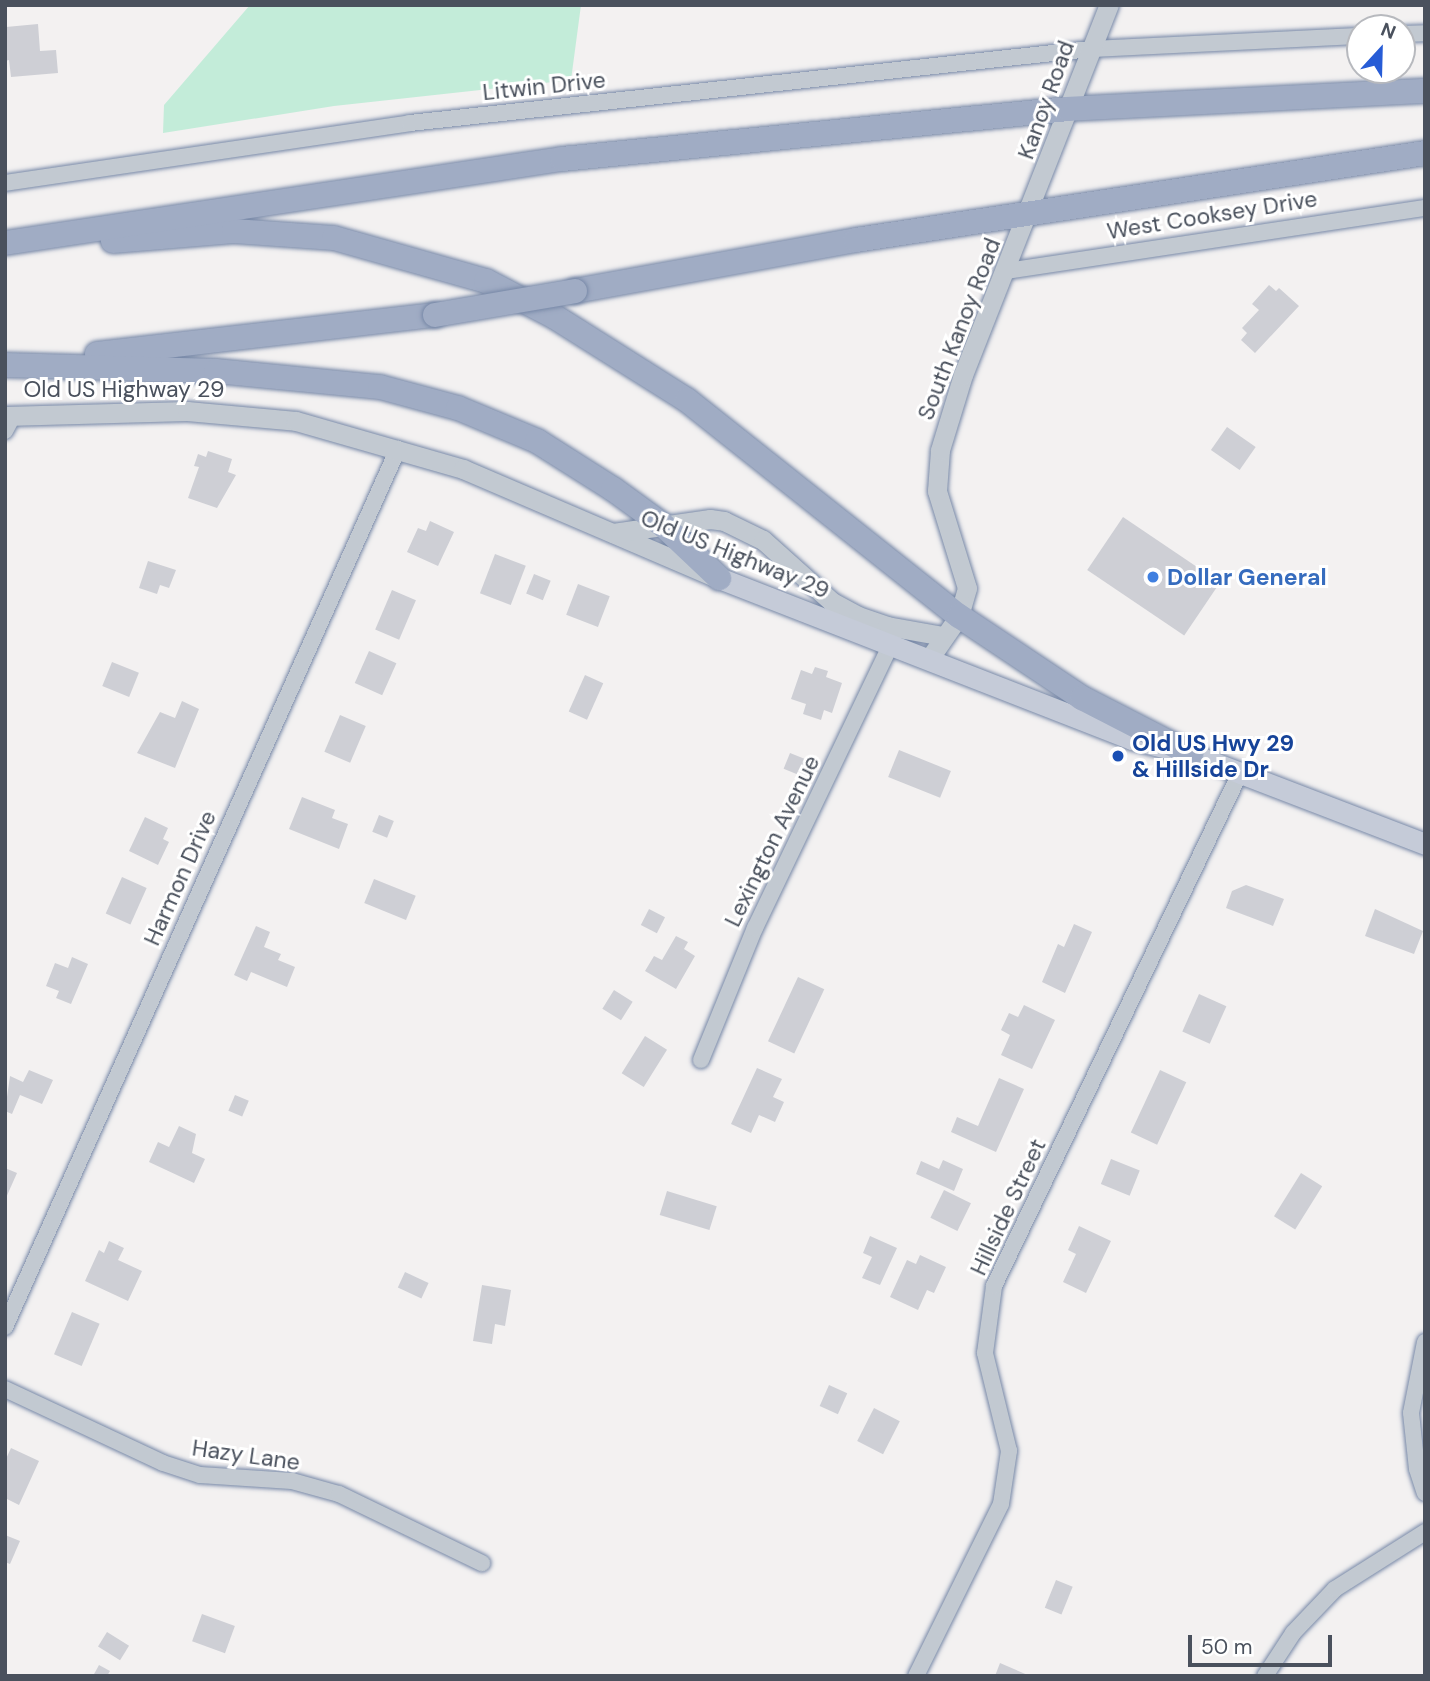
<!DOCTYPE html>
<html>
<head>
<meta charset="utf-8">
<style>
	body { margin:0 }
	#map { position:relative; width:1430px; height:1681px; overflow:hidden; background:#f3f1f1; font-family:"DM Sans",sans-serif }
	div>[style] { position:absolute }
	.green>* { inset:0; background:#c3ecd9 }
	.building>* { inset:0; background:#cecfd5; transform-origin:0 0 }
	.roads { filter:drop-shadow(0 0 2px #7788a7) drop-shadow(0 0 2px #7788a7) }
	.minor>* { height:16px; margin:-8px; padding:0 8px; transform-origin:8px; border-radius:8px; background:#c2c9d1 }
	.tertiary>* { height:19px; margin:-9.5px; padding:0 9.5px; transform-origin:9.5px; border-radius:9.5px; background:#c2c9d1 }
	.secondary>* { height:21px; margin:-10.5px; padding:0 10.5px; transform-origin:10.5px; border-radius:10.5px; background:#c5cbd8 }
	.trunk>* { height:24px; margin:-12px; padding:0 12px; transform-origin:12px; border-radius:12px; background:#a0acc4 }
	.bridges { filter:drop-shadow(0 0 2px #7788a7) drop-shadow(0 0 2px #7788a7) }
	.trunk-bridge>* { height:24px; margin:-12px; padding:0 12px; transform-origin:12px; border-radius:12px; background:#a0acc4 }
	.dots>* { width:19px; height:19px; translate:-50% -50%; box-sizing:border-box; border:4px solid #fff; border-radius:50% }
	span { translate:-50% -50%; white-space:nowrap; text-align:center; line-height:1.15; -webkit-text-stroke:6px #fff; paint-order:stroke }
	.street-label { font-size:23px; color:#4a515d }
	.shop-label { font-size:23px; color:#366cbe; font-weight:700 }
	.left { translate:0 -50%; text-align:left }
	.transit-label { font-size:23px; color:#164399; font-weight:700 }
	.frame { position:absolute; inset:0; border:7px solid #4a515d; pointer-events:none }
	.north { position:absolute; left:1346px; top:14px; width:70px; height:70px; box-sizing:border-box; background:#fff; border:2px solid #b7b9be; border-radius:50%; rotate:22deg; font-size:19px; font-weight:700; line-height:28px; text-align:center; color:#4a515d }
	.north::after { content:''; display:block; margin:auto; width:24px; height:32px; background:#275cd6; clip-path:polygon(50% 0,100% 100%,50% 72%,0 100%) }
	.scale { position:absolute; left:1188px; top:1635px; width:144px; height:32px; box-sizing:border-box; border:4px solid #4a515d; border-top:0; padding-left:9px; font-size:21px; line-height:24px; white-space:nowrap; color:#4a515d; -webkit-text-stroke:5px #fff; paint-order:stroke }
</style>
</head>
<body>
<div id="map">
	<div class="green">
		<div style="clip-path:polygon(250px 5px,581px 5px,571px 80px,334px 106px,163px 133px,164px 105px)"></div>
	</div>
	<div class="building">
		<div style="clip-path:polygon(38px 24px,40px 51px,56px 50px,58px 73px,11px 77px,9px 60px,5px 61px,6px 27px)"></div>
		<div style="clip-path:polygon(1269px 285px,1276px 291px,1279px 288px,1299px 306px,1255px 353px,1241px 340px,1247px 333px,1242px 328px,1259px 310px,1252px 304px)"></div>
		<div style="left:1227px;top:427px;width:35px;height:28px;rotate:35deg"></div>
		<div style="clip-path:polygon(208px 451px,232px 459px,228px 472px,236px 475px,217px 508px,188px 498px,199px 467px,194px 466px,198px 454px,206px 457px)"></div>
		<div style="left:1123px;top:517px;width:117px;height:64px;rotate:34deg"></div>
		<div style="clip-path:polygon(430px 521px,454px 532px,438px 566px,407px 552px,418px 528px,426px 531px)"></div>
		<div style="left:495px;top:554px;width:33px;height:42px;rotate:21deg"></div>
		<div style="clip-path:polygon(148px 561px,176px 570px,169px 588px,160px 585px,157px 594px,139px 588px)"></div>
		<div style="left:534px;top:574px;width:18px;height:21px;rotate:22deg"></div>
		<div style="left:578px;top:584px;width:34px;height:33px;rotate:21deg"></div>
		<div style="left:392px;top:590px;width:26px;height:43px;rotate:23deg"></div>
		<div style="left:369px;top:651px;width:30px;height:35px;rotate:24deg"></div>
		<div style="left:112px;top:662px;width:29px;height:26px;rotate:22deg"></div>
		<div style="clip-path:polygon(815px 667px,828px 671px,826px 677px,842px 683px,832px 713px,824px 710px,821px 720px,803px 714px,806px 704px,791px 699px,801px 670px,812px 674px)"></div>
		<div style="left:585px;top:675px;width:20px;height:40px;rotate:24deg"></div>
		<div style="clip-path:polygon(182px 701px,199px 709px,175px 768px,137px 753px,160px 712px,175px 718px)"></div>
		<div style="left:340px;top:715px;width:28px;height:40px;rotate:23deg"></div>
		<div style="left:899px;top:750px;width:56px;height:29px;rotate:22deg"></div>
		<div style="left:790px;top:753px;width:29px;height:17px;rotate:22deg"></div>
		<div style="clip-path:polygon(302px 797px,335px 810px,332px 818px,348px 824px,339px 849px,289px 829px)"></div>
		<div style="left:379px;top:815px;width:16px;height:18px;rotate:22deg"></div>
		<div style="clip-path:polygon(145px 817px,168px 828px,163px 839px,169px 842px,158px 865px,129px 851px)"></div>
		<div style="left:122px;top:877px;width:27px;height:40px;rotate:24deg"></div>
		<div style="left:374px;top:879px;width:45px;height:26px;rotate:22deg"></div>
		<div style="clip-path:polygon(1246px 885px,1284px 899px,1273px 926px,1226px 908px,1232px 891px)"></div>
		<div style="left:649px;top:909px;width:18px;height:18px;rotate:27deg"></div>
		<div style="clip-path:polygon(1375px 909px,1423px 931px,1414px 954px,1365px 936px)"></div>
		<div style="clip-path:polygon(1074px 924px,1092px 932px,1065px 993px,1042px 982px,1058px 944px,1064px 947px)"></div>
		<div style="clip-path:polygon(256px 926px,270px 932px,264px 947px,281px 954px,278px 960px,295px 967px,287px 987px,251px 972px,247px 981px,234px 975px)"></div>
		<div style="clip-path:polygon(676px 936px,688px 942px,684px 949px,695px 956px,676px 989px,645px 971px,654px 956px,662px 960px)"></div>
		<div style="clip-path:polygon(72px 957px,88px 964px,71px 1004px,56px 998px,59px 991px,46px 986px,55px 963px,68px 968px)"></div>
		<div style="left:798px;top:977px;width:29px;height:71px;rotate:25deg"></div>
		<div style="left:614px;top:990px;width:22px;height:22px;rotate:32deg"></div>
		<div style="left:1199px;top:994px;width:30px;height:41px;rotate:24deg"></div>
		<div style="clip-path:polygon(1024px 1005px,1055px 1020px,1032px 1069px,1001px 1055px,1010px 1035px,1001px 1030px,1009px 1013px,1018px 1017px)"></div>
		<div style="left:645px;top:1036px;width:26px;height:44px;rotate:32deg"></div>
		<div style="clip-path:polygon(757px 1068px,782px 1079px,773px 1097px,784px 1102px,775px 1122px,759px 1115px,751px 1133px,731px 1124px)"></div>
		<div style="clip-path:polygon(29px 1070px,53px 1080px,42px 1104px,20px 1095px,12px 1114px,5px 1111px,10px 1076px,23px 1082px)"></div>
		<div style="left:1160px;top:1070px;width:29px;height:69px;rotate:25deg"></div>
		<div style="clip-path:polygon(999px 1078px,1024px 1089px,996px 1152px,951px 1132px,957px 1117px,978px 1126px)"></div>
		<div style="left:235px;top:1095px;width:15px;height:17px;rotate:23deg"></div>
		<div style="clip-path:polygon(179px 1126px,196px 1134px,192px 1153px,205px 1159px,194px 1183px,149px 1162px,158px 1142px,169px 1147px)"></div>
		<div style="left:1111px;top:1159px;width:31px;height:27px;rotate:22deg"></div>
		<div style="clip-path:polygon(943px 1160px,963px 1169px,954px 1191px,916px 1174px,921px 1161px,939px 1169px)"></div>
		<div style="clip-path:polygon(5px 1168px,17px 1173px,5px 1200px)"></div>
		<div style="left:1301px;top:1173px;width:25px;height:51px;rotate:32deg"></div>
		<div style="left:944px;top:1190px;width:30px;height:31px;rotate:26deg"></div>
		<div style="left:667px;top:1191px;width:52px;height:25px;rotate:17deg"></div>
		<div style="clip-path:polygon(1079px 1226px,1111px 1241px,1086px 1293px,1063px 1282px,1076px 1254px,1068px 1250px)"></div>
		<div style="clip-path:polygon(870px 1236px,897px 1248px,880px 1285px,862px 1278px,872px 1257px,863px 1253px)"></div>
		<div style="clip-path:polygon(109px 1241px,124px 1248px,118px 1260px,142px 1271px,128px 1301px,85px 1281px,99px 1250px,104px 1253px)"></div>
		<div style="clip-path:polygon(920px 1255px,946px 1267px,934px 1293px,927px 1290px,918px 1310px,890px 1297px,907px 1260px,916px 1264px)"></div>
		<div style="left:405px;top:1272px;width:26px;height:17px;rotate:25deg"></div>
		<div style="clip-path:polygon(482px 1285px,511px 1290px,505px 1326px,495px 1324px,492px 1344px,473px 1341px)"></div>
		<div style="left:72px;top:1312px;width:30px;height:46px;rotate:23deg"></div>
		<div style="left:829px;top:1385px;width:20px;height:23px;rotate:24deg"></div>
		<div style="left:874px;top:1408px;width:29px;height:37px;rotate:27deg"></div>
		<div style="clip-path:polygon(11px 1448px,39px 1461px,19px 1505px,5px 1498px,5px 1461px)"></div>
		<div style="clip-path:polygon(5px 1535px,20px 1541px,10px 1564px,5px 1562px)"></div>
		<div style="left:1056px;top:1580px;width:18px;height:30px;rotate:22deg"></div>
		<div style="left:202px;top:1614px;width:35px;height:29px;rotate:20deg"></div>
		<div style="left:107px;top:1632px;width:26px;height:17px;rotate:32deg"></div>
		<div style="clip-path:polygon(1000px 1663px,1030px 1676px,995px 1676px)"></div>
		<div style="clip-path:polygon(99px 1665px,110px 1671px,107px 1676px,93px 1676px)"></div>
	</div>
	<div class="roads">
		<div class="minor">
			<div style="left:1402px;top:34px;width:23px;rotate:-2deg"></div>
			<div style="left:5px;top:183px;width:409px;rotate:-8.4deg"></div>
			<div style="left:410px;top:123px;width:684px;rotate:-6.21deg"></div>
			<div style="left:1090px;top:49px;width:270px;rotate:-2.8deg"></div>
			<div style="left:1007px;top:271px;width:423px;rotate:-8.6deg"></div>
			<div style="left:5px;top:431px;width:17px;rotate:-62deg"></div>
			<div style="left:701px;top:1060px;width:143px;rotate:-67.8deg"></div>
			<div style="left:755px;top:928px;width:315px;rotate:-64.4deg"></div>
			<div style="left:5px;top:1327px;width:962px;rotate:-65.89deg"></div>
			<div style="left:1425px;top:1342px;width:72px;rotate:101.2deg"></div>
			<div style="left:1411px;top:1413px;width:56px;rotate:83.9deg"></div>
			<div style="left:1417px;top:1469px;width:25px;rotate:72deg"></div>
			<div style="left:5px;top:1389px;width:174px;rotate:25.1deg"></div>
			<div style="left:163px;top:1463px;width:39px;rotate:18deg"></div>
			<div style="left:200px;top:1475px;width:92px;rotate:3.7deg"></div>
			<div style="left:292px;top:1481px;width:49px;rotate:15.5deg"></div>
			<div style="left:339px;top:1494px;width:159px;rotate:25.8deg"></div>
			<div style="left:916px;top:1676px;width:192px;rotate:-63.7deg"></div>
			<div style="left:1001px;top:1504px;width:54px;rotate:-81.4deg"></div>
			<div style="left:1009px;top:1451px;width:101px;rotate:-103.8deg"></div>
			<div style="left:985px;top:1353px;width:68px;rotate:-82.3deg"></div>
			<div style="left:994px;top:1286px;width:569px;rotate:-64.38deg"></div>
			<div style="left:1265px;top:1676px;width:51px;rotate:-56.9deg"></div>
			<div style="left:1293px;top:1633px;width:61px;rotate:-46.3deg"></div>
			<div style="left:1335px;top:1589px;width:107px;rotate:-32.3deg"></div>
		</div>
		<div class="tertiary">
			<div style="left:5px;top:416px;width:182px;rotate:-1.6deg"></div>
			<div style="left:187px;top:411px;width:109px;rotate:5.2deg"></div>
			<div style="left:296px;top:421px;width:174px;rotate:16deg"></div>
			<div style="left:463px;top:469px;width:274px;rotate:23.2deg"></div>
			<div style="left:613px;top:533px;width:98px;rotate:-8.2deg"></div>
			<div style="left:710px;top:519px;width:14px;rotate:8deg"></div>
			<div style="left:724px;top:521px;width:43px;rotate:26deg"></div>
			<div style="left:763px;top:540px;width:93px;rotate:41.9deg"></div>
			<div style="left:832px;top:602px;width:30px;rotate:28deg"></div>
			<div style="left:858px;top:616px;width:31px;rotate:19deg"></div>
			<div style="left:887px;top:626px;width:57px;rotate:10.1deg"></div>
			<div style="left:929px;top:659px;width:52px;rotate:-55.1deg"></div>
			<div style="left:959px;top:616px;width:29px;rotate:-74deg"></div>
			<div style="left:967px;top:588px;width:102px;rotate:-107.2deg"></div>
			<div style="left:937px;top:491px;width:41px;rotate:-85.8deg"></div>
			<div style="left:940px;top:450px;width:78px;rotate:-73deg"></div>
			<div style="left:963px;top:375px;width:398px;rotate:-68.5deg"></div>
		</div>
		<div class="secondary">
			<div style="left:719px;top:578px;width:443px;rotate:21.3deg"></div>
			<div style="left:1132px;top:739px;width:61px;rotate:14.3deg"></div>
			<div style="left:1191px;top:754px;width:251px;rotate:21deg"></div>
		</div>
		<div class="trunk">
			<div style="left:113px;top:241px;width:121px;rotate:-4.7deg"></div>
			<div style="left:234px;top:231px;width:100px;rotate:4deg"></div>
			<div style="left:334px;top:238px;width:158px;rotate:15.8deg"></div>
			<div style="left:486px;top:281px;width:78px;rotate:27.6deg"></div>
			<div style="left:555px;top:317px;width:156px;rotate:32.2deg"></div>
			<div style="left:687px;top:400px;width:347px;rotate:38.5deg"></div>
			<div style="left:959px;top:616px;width:148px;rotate:33.7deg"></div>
			<div style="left:1082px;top:698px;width:123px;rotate:27.2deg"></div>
			<div style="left:5px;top:243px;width:563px;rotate:-8.58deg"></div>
			<div style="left:562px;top:159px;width:508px;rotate:-5.64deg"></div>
			<div style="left:1068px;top:109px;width:357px;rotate:-2.9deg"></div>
			<div style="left:575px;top:291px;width:286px;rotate:-10.3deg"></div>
			<div style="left:856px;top:240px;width:576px;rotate:-8.69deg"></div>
			<div style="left:97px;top:354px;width:340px;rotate:-6.6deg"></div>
			<div style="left:5px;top:365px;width:211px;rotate:1.6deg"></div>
			<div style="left:216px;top:371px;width:165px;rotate:5.6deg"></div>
			<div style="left:380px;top:387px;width:81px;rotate:15.1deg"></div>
			<div style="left:458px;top:408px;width:86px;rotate:22.7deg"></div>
			<div style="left:537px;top:441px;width:90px;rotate:32.3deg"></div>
			<div style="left:613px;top:489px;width:63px;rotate:36deg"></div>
			<div style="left:664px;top:526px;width:76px;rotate:43.4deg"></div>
		</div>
	</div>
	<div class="bridges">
		<div class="trunk-bridge">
			<div style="left:435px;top:315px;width:142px;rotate:-9.7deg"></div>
		</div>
	</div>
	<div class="dots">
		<div style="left:1153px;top:577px;background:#3f7fe0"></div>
		<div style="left:1118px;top:756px;background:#1a4fb4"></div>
	</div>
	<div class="street-label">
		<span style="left:544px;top:86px;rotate:-6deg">Litwin Drive</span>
		<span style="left:1046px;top:100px;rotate:-70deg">Kanoy Road</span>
		<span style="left:1212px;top:215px;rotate:-9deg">West Cooksey Drive</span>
		<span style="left:959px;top:329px;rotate:-69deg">South Kanoy Road</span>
		<span style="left:124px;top:389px">Old US Highway 29</span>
		<span style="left:735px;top:554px;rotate:22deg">Old US Highway 29</span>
		<span style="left:772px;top:841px;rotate:-64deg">Lexington Avenue</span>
		<span style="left:180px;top:878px;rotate:-66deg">Harmon Drive</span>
		<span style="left:1008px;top:1207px;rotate:-65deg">Hillside Street</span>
		<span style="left:246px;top:1455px;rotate:8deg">Hazy Lane</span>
	</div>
	<div class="shop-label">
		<span class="left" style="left:1167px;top:577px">Dollar General</span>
	</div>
	<div class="transit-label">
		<span class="left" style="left:1132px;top:756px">Old US Hwy 29<br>&amp; Hillside Dr</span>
	</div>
	<div class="frame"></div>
	<div class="north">N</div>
	<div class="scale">50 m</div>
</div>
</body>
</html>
